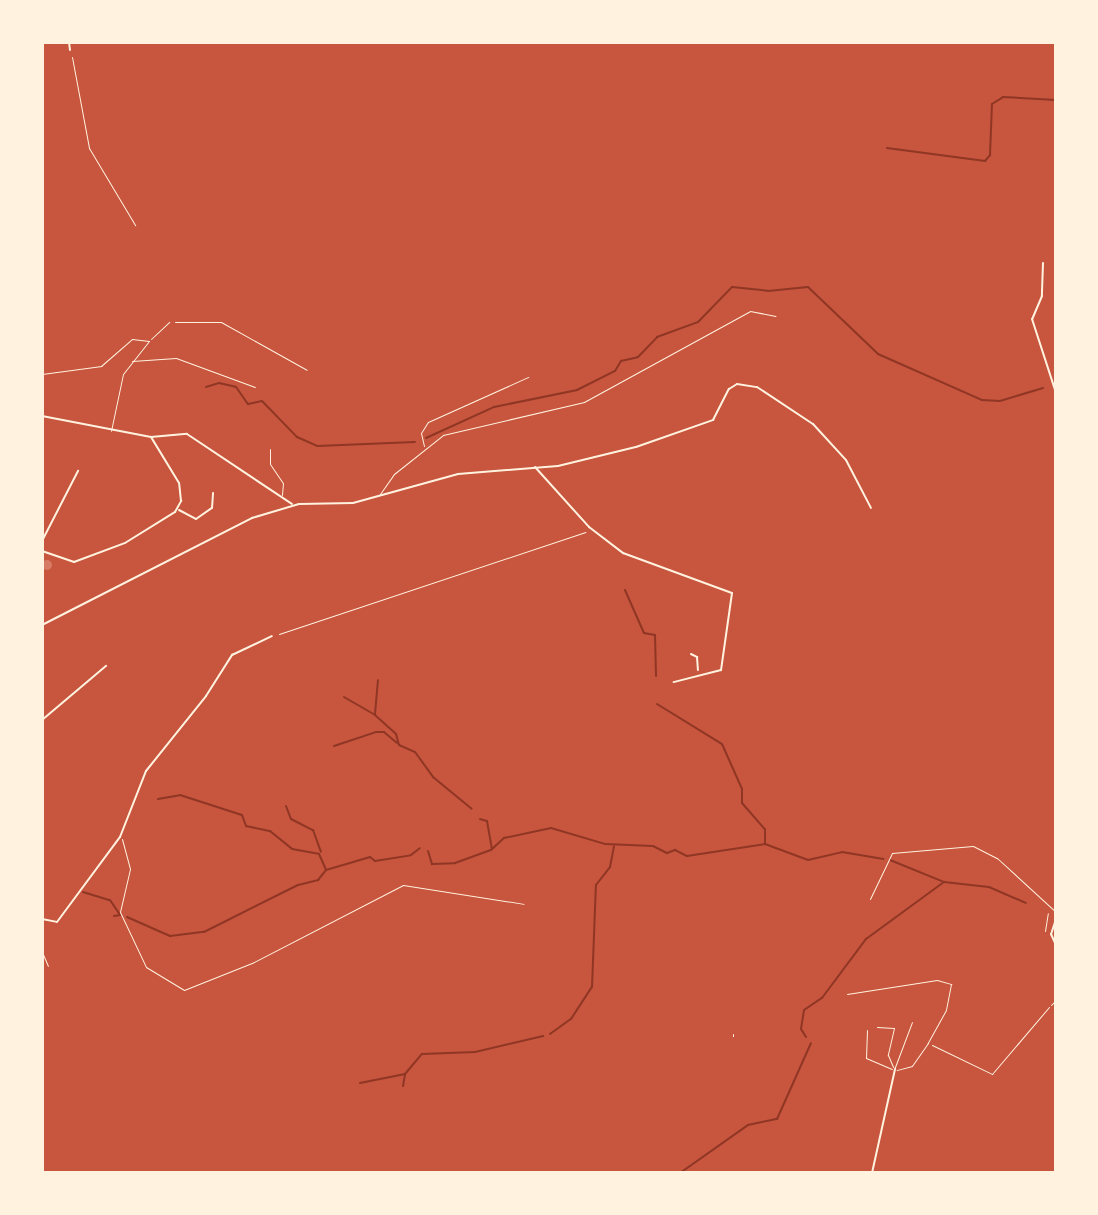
<!DOCTYPE html>
<html>
<head>
<meta charset="utf-8">
<style>
	body { margin:0 }
	#map { position:relative; width:1098px; height:1215px; overflow:hidden; background:#c8553d; font-family:"Nunito Sans",sans-serif }
	div>[style] { position:absolute }
	.stream>* { height:2px; margin:-1px; padding:0 1px; transform-origin:1px; border-radius:1px; background:#8f3625 }
	.building>* { inset:0; background:#d67c66 }
	.round { border-radius:50% }
	.path>* { height:1px; margin:-0.5px; padding:0 0.5px; transform-origin:0.5px; border-radius:0.5px; background:#fff3e0 }
	.service>* { height:1px; margin:-0.5px; padding:0 0.5px; transform-origin:0.5px; border-radius:0.5px; background:#fff3e0 }
	.minor>* { height:2px; margin:-1px; padding:0 1px; transform-origin:1px; border-radius:1px; background:#fff3e0 }
	span { translate:-50% -50%; white-space:nowrap; text-align:center; line-height:1.15; -webkit-text-stroke:8px #fff3e0; paint-order:stroke }
	.frame { position:absolute; inset:0; border:44px solid #fff3e0; pointer-events:none }
</style>
</head>
<body>
<div id="map">
	<div class="stream">
		<div style="left:887px;top:148px;width:99px;rotate:7.6deg"></div>
		<div style="left:985px;top:161px;width:8px;rotate:-50deg"></div>
		<div style="left:990px;top:155px;width:51px;rotate:-87.8deg"></div>
		<div style="left:992px;top:104px;width:13px;rotate:-32deg"></div>
		<div style="left:1003px;top:97px;width:53px;rotate:3.2deg"></div>
		<div style="left:206px;top:387px;width:14px;rotate:-17deg"></div>
		<div style="left:219px;top:383px;width:17px;rotate:13deg"></div>
		<div style="left:236px;top:387px;width:21px;rotate:55deg"></div>
		<div style="left:248px;top:404px;width:14px;rotate:-12deg"></div>
		<div style="left:262px;top:401px;width:50px;rotate:45.8deg"></div>
		<div style="left:297px;top:437px;width:22px;rotate:24deg"></div>
		<div style="left:317px;top:446px;width:98px;rotate:-2.3deg"></div>
		<div style="left:426px;top:438px;width:75px;rotate:-24.5deg"></div>
		<div style="left:494px;top:407px;width:85px;rotate:-11.6deg"></div>
		<div style="left:577px;top:390px;width:42px;rotate:-26.6deg"></div>
		<div style="left:615px;top:371px;width:12px;rotate:-59deg"></div>
		<div style="left:621px;top:361px;width:17px;rotate:-13deg"></div>
		<div style="left:638px;top:357px;width:28px;rotate:-46deg"></div>
		<div style="left:657px;top:337px;width:44px;rotate:-20.1deg"></div>
		<div style="left:698px;top:322px;width:49px;rotate:-45.8deg"></div>
		<div style="left:732px;top:287px;width:36px;rotate:6deg"></div>
		<div style="left:768px;top:291px;width:40px;rotate:-5.7deg"></div>
		<div style="left:808px;top:287px;width:97px;rotate:43.7deg"></div>
		<div style="left:878px;top:354px;width:114px;rotate:23.9deg"></div>
		<div style="left:982px;top:400px;width:18px;rotate:3deg"></div>
		<div style="left:1000px;top:401px;width:45px;rotate:-16.8deg"></div>
		<div style="left:625px;top:590px;width:47px;rotate:66.2deg"></div>
		<div style="left:644px;top:633px;width:11px;rotate:10deg"></div>
		<div style="left:655px;top:635px;width:41px;rotate:88.6deg"></div>
		<div style="left:344px;top:697px;width:36px;rotate:30deg"></div>
		<div style="left:375px;top:715px;width:28px;rotate:42deg"></div>
		<div style="left:396px;top:734px;width:11px;rotate:75deg"></div>
		<div style="left:399px;top:745px;width:17px;rotate:24deg"></div>
		<div style="left:415px;top:752px;width:31px;rotate:54deg"></div>
		<div style="left:433px;top:777px;width:50px;rotate:39.4deg"></div>
		<div style="left:657px;top:704px;width:76px;rotate:31.6deg"></div>
		<div style="left:722px;top:744px;width:49px;rotate:66deg"></div>
		<div style="left:742px;top:789px;width:14px;rotate:90deg"></div>
		<div style="left:742px;top:803px;width:35px;rotate:49deg"></div>
		<div style="left:765px;top:829px;width:15px;rotate:90deg"></div>
		<div style="left:765px;top:844px;width:46px;rotate:20.4deg"></div>
		<div style="left:808px;top:860px;width:35px;rotate:-13deg"></div>
		<div style="left:842px;top:852px;width:42px;rotate:9.7deg"></div>
		<div style="left:375px;top:714px;width:34px;rotate:-85deg"></div>
		<div style="left:334px;top:746px;width:44px;rotate:-18.4deg"></div>
		<div style="left:376px;top:732px;width:8px"></div>
		<div style="left:384px;top:732px;width:17px;rotate:40deg"></div>
		<div style="left:158px;top:799px;width:22px;rotate:-10deg"></div>
		<div style="left:180px;top:795px;width:65px;rotate:17.9deg"></div>
		<div style="left:242px;top:815px;width:12px;rotate:70deg"></div>
		<div style="left:246px;top:826px;width:25px;rotate:12deg"></div>
		<div style="left:270px;top:831px;width:28px;rotate:39deg"></div>
		<div style="left:292px;top:849px;width:27px;rotate:10deg"></div>
		<div style="left:319px;top:854px;width:17px;rotate:66deg"></div>
		<div style="left:286px;top:806px;width:14px;rotate:69deg"></div>
		<div style="left:291px;top:819px;width:25px;rotate:27deg"></div>
		<div style="left:313px;top:830px;width:23px;rotate:70deg"></div>
		<div style="left:480px;top:819px;width:7px;rotate:16deg"></div>
		<div style="left:487px;top:821px;width:28px;rotate:80deg"></div>
		<div style="left:428px;top:851px;width:14px;rotate:73deg"></div>
		<div style="left:432px;top:864px;width:23px;rotate:-2deg"></div>
		<div style="left:455px;top:863px;width:38px;rotate:-20deg"></div>
		<div style="left:491px;top:850px;width:18px;rotate:-43deg"></div>
		<div style="left:504px;top:838px;width:48px;rotate:-12deg"></div>
		<div style="left:551px;top:828px;width:56px;rotate:16.5deg"></div>
		<div style="left:605px;top:844px;width:48px;rotate:2.4deg"></div>
		<div style="left:653px;top:846px;width:16px;rotate:27deg"></div>
		<div style="left:667px;top:853px;width:9px;rotate:-21deg"></div>
		<div style="left:675px;top:850px;width:13px;rotate:27deg"></div>
		<div style="left:687px;top:856px;width:79px;rotate:-8.7deg"></div>
		<div style="left:890px;top:860px;width:58px;rotate:22.2deg"></div>
		<div style="left:83px;top:892px;width:28px;rotate:17deg"></div>
		<div style="left:110px;top:900px;width:18px;rotate:56deg"></div>
		<div style="left:120px;top:915px;width:6px;rotate:171deg"></div>
		<div style="left:127px;top:917px;width:47px;rotate:23.8deg"></div>
		<div style="left:170px;top:936px;width:34px;rotate:-7deg"></div>
		<div style="left:204px;top:932px;width:105px;rotate:-26.6deg"></div>
		<div style="left:298px;top:885px;width:21px;rotate:-14deg"></div>
		<div style="left:318px;top:880px;width:13px;rotate:-51deg"></div>
		<div style="left:326px;top:870px;width:46px;rotate:-16.5deg"></div>
		<div style="left:370px;top:857px;width:6px;rotate:39deg"></div>
		<div style="left:375px;top:861px;width:36px;rotate:-9deg"></div>
		<div style="left:411px;top:855px;width:11px;rotate:-38deg"></div>
		<div style="left:550px;top:1034px;width:26px;rotate:-36deg"></div>
		<div style="left:571px;top:1019px;width:38px;rotate:-57deg"></div>
		<div style="left:592px;top:987px;width:102px;rotate:-87.8deg"></div>
		<div style="left:596px;top:885px;width:23px;rotate:-52deg"></div>
		<div style="left:610px;top:867px;width:21px;rotate:-79deg"></div>
		<div style="left:806px;top:1037px;width:9px;rotate:-122deg"></div>
		<div style="left:801px;top:1029px;width:19px;rotate:-81deg"></div>
		<div style="left:804px;top:1010px;width:22px;rotate:-34deg"></div>
		<div style="left:822px;top:998px;width:74px;rotate:-53.3deg"></div>
		<div style="left:866px;top:939px;width:97px;rotate:-36.2deg"></div>
		<div style="left:944px;top:882px;width:45px;rotate:6.3deg"></div>
		<div style="left:989px;top:887px;width:40px;rotate:23.4deg"></div>
		<div style="left:360px;top:1083px;width:46px;rotate:-11.3deg"></div>
		<div style="left:405px;top:1074px;width:26px;rotate:-50deg"></div>
		<div style="left:422px;top:1054px;width:53px;rotate:-2.2deg"></div>
		<div style="left:475px;top:1052px;width:70px;rotate:-13.2deg"></div>
		<div style="left:403px;top:1086px;width:11px;rotate:-80deg"></div>
		<div style="left:680px;top:1173px;width:83px;rotate:-35.2deg"></div>
		<div style="left:748px;top:1125px;width:30px;rotate:-12deg"></div>
		<div style="left:777px;top:1119px;width:83px;rotate:-65.9deg"></div>
	</div>
	<div class="building">
		<div class="round" style="left:42px;top:560px;width:10px;height:10px"></div>
	</div>
	<div class="path">
		<div style="left:72px;top:57px;width:93px;rotate:79.4deg"></div>
		<div style="left:89px;top:148px;width:90px;rotate:59.1deg"></div>
		<div style="left:175px;top:322px;width:46px"></div>
		<div style="left:221px;top:322px;width:98px;rotate:29.2deg"></div>
		<div style="left:279px;top:634px;width:323px;rotate:-18.4deg"></div>
		<div style="left:1045px;top:931px;width:18px;rotate:-81deg"></div>
		<div style="left:733px;top:1036px;width:2px;rotate:-90deg"></div>
		<div style="left:932px;top:1045px;width:67px;rotate:25.8deg"></div>
		<div style="left:992px;top:1074px;width:88px;rotate:-49.6deg"></div>
	</div>
	<div class="service">
		<div style="left:151px;top:339px;width:25px;rotate:-43deg"></div>
		<div style="left:132px;top:361px;width:44px;rotate:-3.9deg"></div>
		<div style="left:176px;top:358px;width:84px;rotate:20.2deg"></div>
		<div style="left:42px;top:374px;width:60px;rotate:-7.7deg"></div>
		<div style="left:101px;top:366px;width:41px;rotate:-41.1deg"></div>
		<div style="left:132px;top:339px;width:17px;rotate:7deg"></div>
		<div style="left:149px;top:341px;width:42px;rotate:128.2deg"></div>
		<div style="left:123px;top:374px;width:58px;rotate:101.9deg"></div>
		<div style="left:424px;top:446px;width:13px;rotate:-103deg"></div>
		<div style="left:421px;top:433px;width:13px;rotate:-58deg"></div>
		<div style="left:428px;top:422px;width:110px;rotate:-24.2deg"></div>
		<div style="left:270px;top:449px;width:15px;rotate:90deg"></div>
		<div style="left:270px;top:464px;width:23px;rotate:56deg"></div>
		<div style="left:283px;top:483px;width:12px;rotate:95deg"></div>
		<div style="left:380px;top:494px;width:24px;rotate:-55deg"></div>
		<div style="left:394px;top:474px;width:63px;rotate:-38.5deg"></div>
		<div style="left:443px;top:435px;width:145px;rotate:-13.2deg"></div>
		<div style="left:584px;top:402px;width:189px;rotate:-28.7deg"></div>
		<div style="left:750px;top:311px;width:26px;rotate:11deg"></div>
		<div style="left:122px;top:839px;width:31px;rotate:75deg"></div>
		<div style="left:130px;top:869px;width:44px;rotate:103.1deg"></div>
		<div style="left:120px;top:912px;width:61px;rotate:64.7deg"></div>
		<div style="left:146px;top:967px;width:44px;rotate:31.2deg"></div>
		<div style="left:184px;top:990px;width:73px;rotate:-21.7deg"></div>
		<div style="left:252px;top:963px;width:170px;rotate:-27.3deg"></div>
		<div style="left:403px;top:885px;width:122px;rotate:8.9deg"></div>
		<div style="left:870px;top:899px;width:51px;rotate:-64.4deg"></div>
		<div style="left:892px;top:853px;width:81px;rotate:-4.9deg"></div>
		<div style="left:973px;top:846px;width:27px;rotate:27deg"></div>
		<div style="left:997px;top:858px;width:80px;rotate:42.5deg"></div>
		<div style="left:42px;top:952px;width:15px;rotate:67deg"></div>
		<div style="left:847px;top:994px;width:91px;rotate:-8.8deg"></div>
		<div style="left:937px;top:980px;width:15px;rotate:16deg"></div>
		<div style="left:951px;top:984px;width:26px;rotate:101deg"></div>
		<div style="left:946px;top:1010px;width:38px;rotate:119deg"></div>
		<div style="left:928px;top:1043px;width:28px;rotate:125deg"></div>
		<div style="left:912px;top:1066px;width:16px;rotate:165deg"></div>
		<div style="left:1051px;top:1005px;width:7px;rotate:-45deg"></div>
		<div style="left:877px;top:1027px;width:17px;rotate:3deg"></div>
		<div style="left:894px;top:1028px;width:28px;rotate:103deg"></div>
		<div style="left:888px;top:1055px;width:13px;rotate:67deg"></div>
		<div style="left:867px;top:1030px;width:28px;rotate:92deg"></div>
		<div style="left:866px;top:1058px;width:28px;rotate:23deg"></div>
		<div style="left:895px;top:1067px;width:48px;rotate:-69.3deg"></div>
	</div>
	<div class="minor">
		<div style="left:69px;top:42px;width:8px;rotate:83deg"></div>
		<div style="left:1043px;top:263px;width:33px;rotate:92deg"></div>
		<div style="left:1042px;top:296px;width:25px;rotate:113deg"></div>
		<div style="left:1032px;top:319px;width:78px;rotate:72deg"></div>
		<div style="left:42px;top:416px;width:111px;rotate:10.9deg"></div>
		<div style="left:151px;top:437px;width:36px;rotate:-5deg"></div>
		<div style="left:187px;top:434px;width:126px;rotate:33.7deg"></div>
		<div style="left:535px;top:467px;width:81px;rotate:48deg"></div>
		<div style="left:589px;top:527px;width:43px;rotate:37.4deg"></div>
		<div style="left:623px;top:553px;width:116px;rotate:20.2deg"></div>
		<div style="left:732px;top:593px;width:78px;rotate:98.1deg"></div>
		<div style="left:721px;top:670px;width:49px;rotate:165.7deg"></div>
		<div style="left:179px;top:510px;width:19px;rotate:28deg"></div>
		<div style="left:196px;top:519px;width:19px;rotate:-35deg"></div>
		<div style="left:212px;top:508px;width:15px;rotate:-86deg"></div>
		<div style="left:42px;top:541px;width:79px;rotate:-62.8deg"></div>
		<div style="left:42px;top:551px;width:34px;rotate:19deg"></div>
		<div style="left:74px;top:562px;width:54px;rotate:-20.4deg"></div>
		<div style="left:125px;top:543px;width:59px;rotate:-31.8deg"></div>
		<div style="left:175px;top:512px;width:13px;rotate:-61deg"></div>
		<div style="left:181px;top:501px;width:18px;rotate:-96deg"></div>
		<div style="left:179px;top:483px;width:54px;rotate:-121.3deg"></div>
		<div style="left:42px;top:625px;width:236px;rotate:-27deg"></div>
		<div style="left:252px;top:518px;width:49px;rotate:-16.6deg"></div>
		<div style="left:299px;top:504px;width:54px;rotate:-1.1deg"></div>
		<div style="left:353px;top:503px;width:109px;rotate:-15.4deg"></div>
		<div style="left:458px;top:474px;width:100px;rotate:-4.6deg"></div>
		<div style="left:558px;top:466px;width:80px;rotate:-13.7deg"></div>
		<div style="left:636px;top:447px;width:82px;rotate:-19.3deg"></div>
		<div style="left:713px;top:420px;width:35px;rotate:-63deg"></div>
		<div style="left:729px;top:389px;width:9px;rotate:-32deg"></div>
		<div style="left:737px;top:384px;width:20px;rotate:9deg"></div>
		<div style="left:757px;top:387px;width:67px;rotate:33.5deg"></div>
		<div style="left:813px;top:424px;width:49px;rotate:47.5deg"></div>
		<div style="left:846px;top:460px;width:54px;rotate:62.5deg"></div>
		<div style="left:691px;top:654px;width:7px;rotate:27deg"></div>
		<div style="left:697px;top:657px;width:13px;rotate:86deg"></div>
		<div style="left:42px;top:720px;width:84px;rotate:-40.2deg"></div>
		<div style="left:42px;top:919px;width:15px;rotate:11deg"></div>
		<div style="left:57px;top:922px;width:106px;rotate:-53.5deg"></div>
		<div style="left:120px;top:837px;width:71px;rotate:-68.5deg"></div>
		<div style="left:146px;top:771px;width:96px;rotate:-51.3deg"></div>
		<div style="left:206px;top:696px;width:49px;rotate:-57.6deg"></div>
		<div style="left:232px;top:655px;width:44px;rotate:-25.4deg"></div>
		<div style="left:1056px;top:919px;width:16px;rotate:108deg"></div>
		<div style="left:1051px;top:934px;width:12px;rotate:66deg"></div>
		<div style="left:872px;top:1173px;width:107px;rotate:-77.5deg"></div>
	</div>
	<div class="frame"></div>
</div>
</body>
</html>
